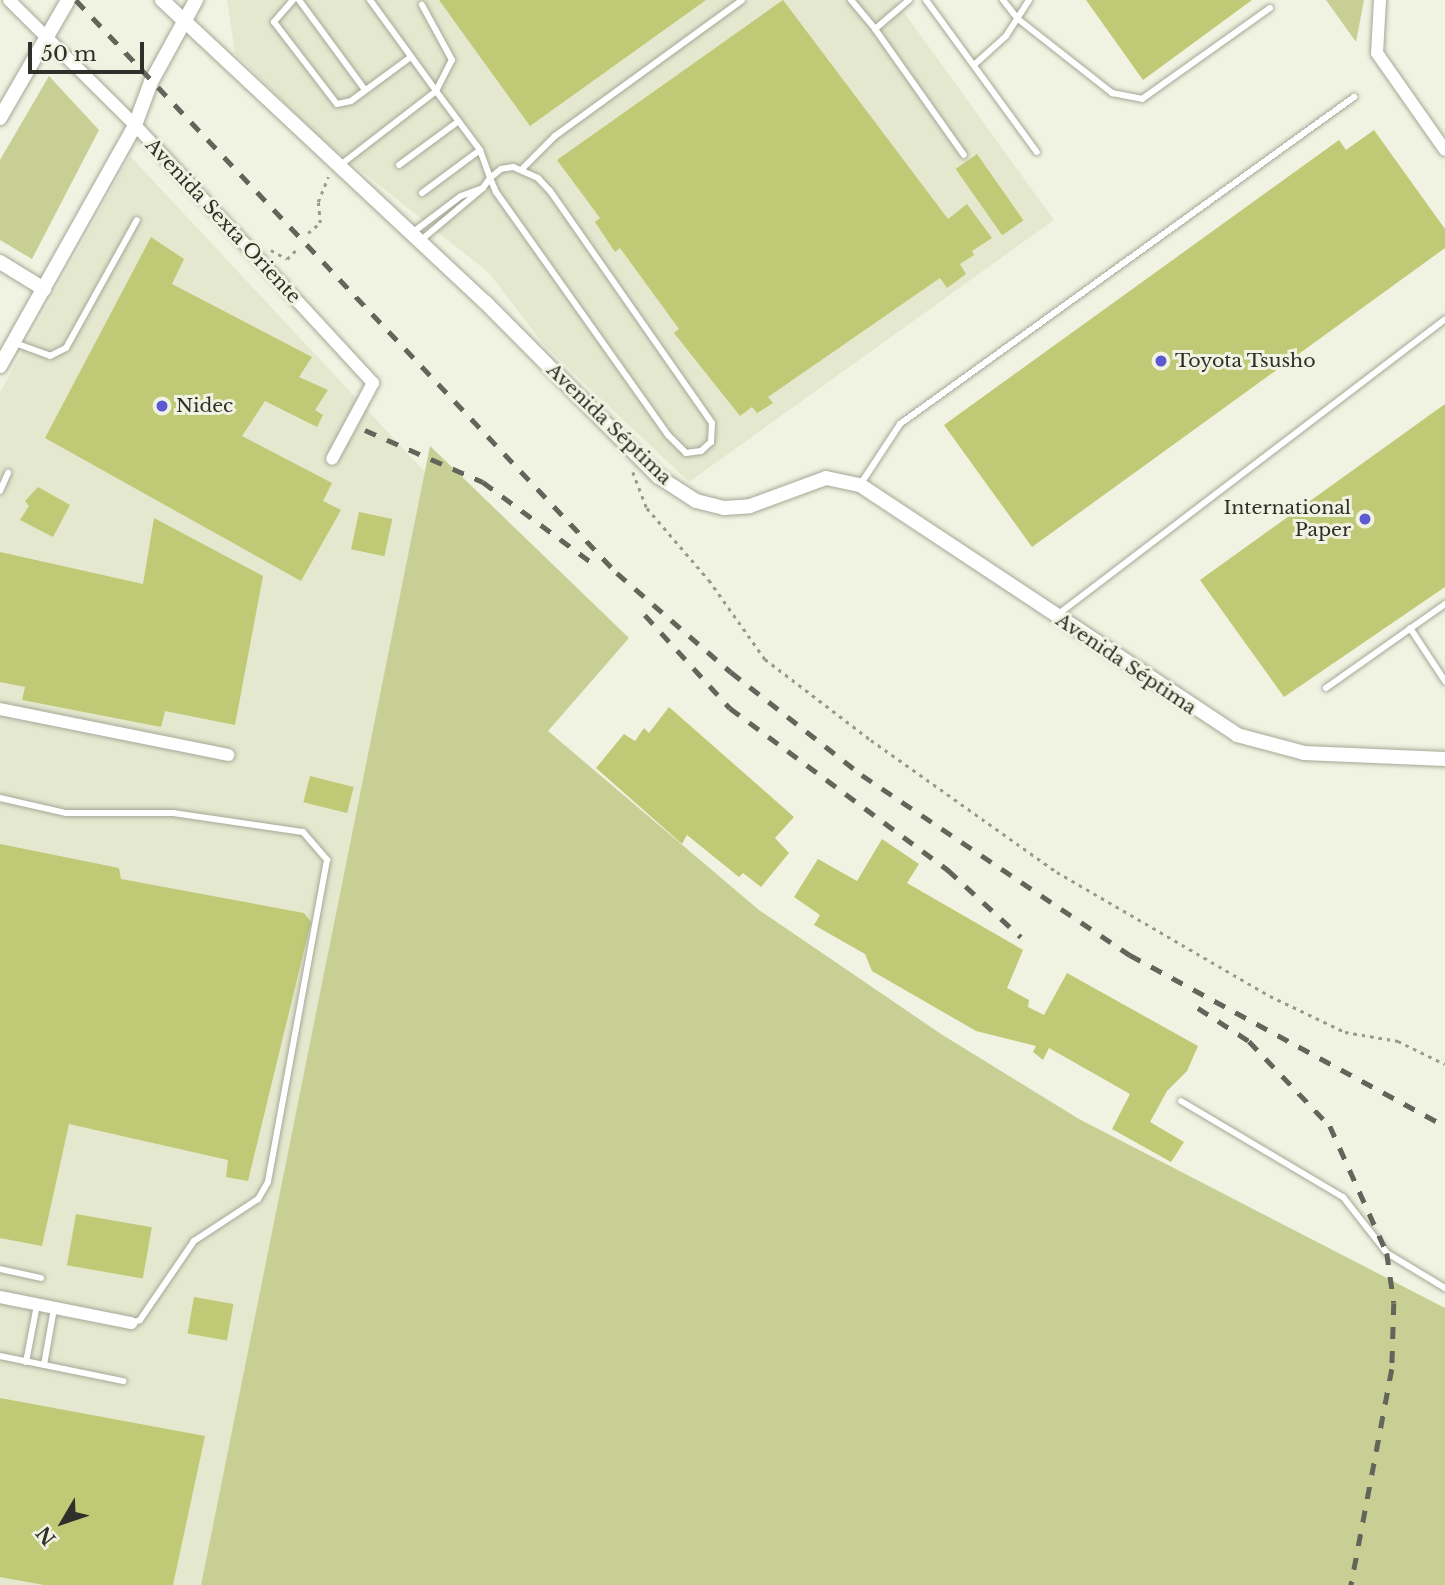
<!DOCTYPE html>
<html>
<head>
<meta charset="utf-8">
<style>
	body { margin:0 }
	#map { position:relative; width:1445px; height:1585px; overflow:hidden; background:#f0f3e1; font-family:"Libre Baskerville",serif }
	div>[style] { position:absolute }
	.built>* { inset:0; background:#e4e8cf }
	.green>* { inset:0; background:#c8cf94 }
	.building>* { inset:0; background:#c0c975; transform-origin:0 0 }
	.path>* { height:2.5px; margin-top:-1.25px; transform-origin:0; background:repeating-linear-gradient(90deg,#989a8d 0 3.5px,transparent 0 8.5px) }
	.roads { filter:drop-shadow(0 0 2px #a5a897) drop-shadow(0 0 2px #a5a897) }
	.service>* { height:6px; margin:-3px; padding:0 3px; transform-origin:3px; border-radius:3px; background:#fff }
	.minor>* { height:12px; margin:-6px; padding:0 6px; transform-origin:6px; border-radius:6px; background:#fff }
	.tertiary>* { height:14px; margin:-7px; padding:0 7px; transform-origin:7px; border-radius:7px; background:#fff }
	.rail>* { height:4.5px; margin-top:-2.25px; transform-origin:0; background:repeating-linear-gradient(90deg,#63645a 0 12px,transparent 0 24px) }
	.dots>* { width:19px; height:19px; translate:-50% -50%; box-sizing:border-box; border:4px solid #f0f3e1; border-radius:50% }
	span { translate:-50% -50%; white-space:nowrap; text-align:center; line-height:1.15; -webkit-text-stroke:6px #f0f3e1; paint-order:stroke }
	.street-label { font-size:19px; color:#2f3029 }
	.poi-label { font-size:19px; color:#2f3029 }
	.left { translate:0 -50%; text-align:left }
	.right { translate:-100% -50%; text-align:right }
	.north { position:absolute; left:28px; top:1487px; width:70px; height:70px; -webkit-text-stroke:5px #f0f3e1; paint-order:stroke; rotate:231deg; font-size:19px; font-weight:700; line-height:28px; text-align:center; color:#2f3029 }
	.north::after { content:''; display:block; margin:auto; width:24px; height:32px; background:#2f3029; clip-path:polygon(50% 0,100% 100%,50% 72%,0 100%) }
	.scale { position:absolute; left:28px; top:42px; width:116px; height:32px; box-sizing:border-box; border:4px solid #2f3029; border-top:0; padding-left:9px; font-size:21px; line-height:24px; white-space:nowrap; color:#2f3029; -webkit-text-stroke:5px #f0f3e1; paint-order:stroke }
</style>
</head>
<body>
<div id="map">
	<div class="built">
		<div style="clip-path:polygon(227px 0,895px 0,1054px 220px,689px 482px,544px 345px,489px 273px,318px 136px,235px 53px)"></div>
		<div style="clip-path:polygon(130px 156px,425px 472px,201px 1585px,0 1585px,0 392px)"></div>
	</div>
	<div class="green">
		<div style="clip-path:polygon(1326px 0,1364px 0,1356px 42px)"></div>
		<div style="clip-path:polygon(49px 76px,99px 130px,32px 259px,0 240px,0 160px)"></div>
		<div style="clip-path:polygon(430px 446px,629px 638px,548px 731px,759px 910px,941px 1034px,1079px 1119px,1445px 1308px,1445px 1585px,201px 1585px)"></div>
	</div>
	<div class="building">
		<div style="clip-path:polygon(439px 0,706px 0,530px 126px)"></div>
		<div style="clip-path:polygon(783px 0,948px 219px,967px 204px,992px 238px,972px 251px,974px 255px,960px 264px,966px 274px,947px 288px,940px 278px,768px 397px,773px 403px,757px 413px,752px 407px,740px 416px,674px 333px,679px 329px,620px 248px,615px 252px,595px 222px,600px 218px,557px 160px)"></div>
		<div style="clip-path:polygon(1086px 0,1252px 0,1143px 80px)"></div>
		<div style="clip-path:polygon(1374px 130px,1445px 229px,1445px 248px,1032px 547px,944px 425px,1339px 140px,1346px 150px)"></div>
		<div style="left:977px;top:154px;width:81px;height:26px;rotate:55deg"></div>
		<div style="clip-path:polygon(151px 237px,184px 259px,172px 284px,312px 357px,299px 377px,328px 390px,315px 410px,323px 415px,317px 427px,265px 401px,242px 436px,332px 483px,323px 501px,341px 510px,301px 581px,45px 438px)"></div>
		<div style="clip-path:polygon(1445px 404px,1445px 587px,1284px 697px,1200px 580px)"></div>
		<div style="clip-path:polygon(38px 487px,70px 505px,53px 537px,20px 520px,29px 506px,25px 501px)"></div>
		<div style="left:359px;top:512px;width:34px;height:38px;rotate:12deg"></div>
		<div style="clip-path:polygon(154px 518px,263px 576px,235px 725px,165px 711px,161px 727px,22px 700px,25px 687px,0 682px,0 552px,143px 584px)"></div>
		<div style="clip-path:polygon(669px 707px,794px 817px,775px 838px,789px 853px,761px 887px,743px 873px,739px 877px,687px 835px,682px 844px,596px 768px,624px 734px,635px 741px,644px 728px,649px 733px)"></div>
		<div style="left:310px;top:776px;width:45px;height:27px;rotate:14deg"></div>
		<div style="clip-path:polygon(882px 839px,919px 864px,907px 883px,1023px 950px,1007px 988px,1029px 1000px,1028px 1007px,1044px 1015px,1067px 973px,1198px 1046px,1187px 1071px,1167px 1091px,1150px 1122px,1184px 1142px,1171px 1162px,1112px 1129px,1130px 1094px,1049px 1048px,1043px 1060px,1033px 1052px,1036px 1046px,976px 1031px,872px 971px,865px 954px,814px 925px,820px 915px,794px 897px,818px 859px,857px 881px)"></div>
		<div style="clip-path:polygon(0 844px,119px 868px,121px 879px,304px 913px,311px 922px,248px 1181px,226px 1177px,228px 1160px,69px 1124px,42px 1246px,0 1238px)"></div>
		<div style="left:76px;top:1214px;width:77px;height:52px;rotate:10deg"></div>
		<div style="left:194px;top:1297px;width:40px;height:37px;rotate:10deg"></div>
		<div style="clip-path:polygon(0 1398px,205px 1436px,173px 1585px,44px 1585px,0 1577px)"></div>
	</div>
	<div class="path">
		<div style="left:308px;top:233px;width:16px;rotate:-40deg"></div>
		<div style="left:320px;top:223px;width:21px;rotate:-95deg"></div>
		<div style="left:318px;top:202px;width:27px;rotate:-68deg"></div>
		<div style="left:271px;top:250px;width:18px;rotate:29deg"></div>
		<div style="left:287px;top:259px;width:13px;rotate:-45deg"></div>
		<div style="left:633px;top:472px;width:39px;rotate:69deg"></div>
		<div style="left:647px;top:508px;width:95px;rotate:49.3deg"></div>
		<div style="left:709px;top:580px;width:97px;rotate:54.7deg"></div>
		<div style="left:765px;top:659px;width:133px;rotate:37.4deg"></div>
		<div style="left:871px;top:740px;width:228px;rotate:35.4deg"></div>
		<div style="left:1057px;top:872px;width:246px;rotate:30.2deg"></div>
		<div style="left:1270px;top:996px;width:83px;rotate:25.6deg"></div>
		<div style="left:1345px;top:1032px;width:54px;rotate:9.6deg"></div>
		<div style="left:1398px;top:1041px;width:52px;rotate:26.1deg"></div>
	</div>
	<div class="roads">
		<div class="service">
			<div style="left:293px;top:0;width:29px;rotate:131deg"></div>
			<div style="left:274px;top:22px;width:103px;rotate:52.5deg"></div>
			<div style="left:337px;top:104px;width:14px;rotate:-12deg"></div>
			<div style="left:351px;top:101px;width:74px;rotate:-36.3deg"></div>
			<div style="left:299px;top:0;width:112px;rotate:53.7deg"></div>
			<div style="left:370px;top:0;width:112px;rotate:54deg"></div>
			<div style="left:436px;top:91px;width:35px;rotate:-63deg"></div>
			<div style="left:452px;top:60px;width:63px;rotate:-118.6deg"></div>
			<div style="left:851px;top:0;width:38px;rotate:50deg"></div>
			<div style="left:875px;top:29px;width:45px;rotate:-40.5deg"></div>
			<div style="left:926px;top:0;width:188px;rotate:53.9deg"></div>
			<div style="left:1003px;top:0;width:24px;rotate:52deg"></div>
			<div style="left:1018px;top:19px;width:120px;rotate:38.2deg"></div>
			<div style="left:1112px;top:93px;width:31px;rotate:11deg"></div>
			<div style="left:1142px;top:99px;width:157px;rotate:-35.4deg"></div>
			<div style="left:875px;top:29px;width:154px;rotate:54.8deg"></div>
			<div style="left:974px;top:65px;width:43px;rotate:-42.2deg"></div>
			<div style="left:1006px;top:36px;width:43px;rotate:-57.4deg"></div>
			<div style="left:399px;top:165px;width:74px;rotate:-36.3deg"></div>
			<div style="left:339px;top:166px;width:123px;rotate:-37.7deg"></div>
			<div style="left:436px;top:91px;width:74px;rotate:53.3deg"></div>
			<div style="left:480px;top:150px;width:30px;rotate:70deg"></div>
			<div style="left:490px;top:178px;width:15px;rotate:67deg"></div>
			<div style="left:496px;top:192px;width:298px;rotate:54.7deg"></div>
			<div style="left:668px;top:435px;width:25px;rotate:45deg"></div>
			<div style="left:686px;top:453px;width:15px;rotate:-8deg"></div>
			<div style="left:701px;top:451px;width:13px;rotate:-42deg"></div>
			<div style="left:711px;top:442px;width:19px;rotate:-87deg"></div>
			<div style="left:712px;top:423px;width:283px;rotate:-124.9deg"></div>
			<div style="left:550px;top:191px;width:18px;rotate:-133deg"></div>
			<div style="left:538px;top:178px;width:27px;rotate:-156deg"></div>
			<div style="left:513px;top:167px;width:12px;rotate:171deg"></div>
			<div style="left:501px;top:169px;width:14px;rotate:141deg"></div>
			<div style="left:490px;top:178px;width:12px;rotate:125deg"></div>
			<div style="left:523px;top:168px;width:45px;rotate:-45deg"></div>
			<div style="left:555px;top:136px;width:231px;rotate:-36deg"></div>
			<div style="left:422px;top:193px;width:72px;rotate:-36.6deg"></div>
			<div style="left:412px;top:233px;width:61px;rotate:-37.1deg"></div>
			<div style="left:461px;top:196px;width:23px;rotate:-20deg"></div>
			<div style="left:483px;top:188px;width:82px;rotate:139.9deg"></div>
			<div style="left:15px;top:343px;width:37px;rotate:20deg"></div>
			<div style="left:50px;top:356px;width:18px;rotate:-27deg"></div>
			<div style="left:66px;top:348px;width:146px;rotate:-61deg"></div>
			<div style="left:860px;top:485px;width:73px;rotate:-56.7deg"></div>
			<div style="left:900px;top:424px;width:560px;rotate:-35.76deg"></div>
			<div style="left:0;top:491px;width:20px;rotate:-66deg"></div>
			<div style="left:1057px;top:615px;width:488px;rotate:-37.3deg"></div>
			<div style="left:1410px;top:628px;width:64px;rotate:56.6deg"></div>
			<div style="left:1326px;top:688px;width:146px;rotate:-35.2deg"></div>
			<div style="left:0;top:798px;width:68px;rotate:12.8deg"></div>
			<div style="left:66px;top:813px;width:107px"></div>
			<div style="left:173px;top:813px;width:131px;rotate:8.3deg"></div>
			<div style="left:303px;top:832px;width:37px;rotate:49deg"></div>
			<div style="left:327px;top:860px;width:327px;rotate:100.4deg"></div>
			<div style="left:268px;top:1182px;width:20px;rotate:120deg"></div>
			<div style="left:258px;top:1199px;width:77px;rotate:146.7deg"></div>
			<div style="left:194px;top:1241px;width:96px;rotate:124.4deg"></div>
			<div style="left:140px;top:1320px;width:9px;rotate:162deg"></div>
			<div style="left:1181px;top:1101px;width:188px;rotate:30.7deg"></div>
			<div style="left:1343px;top:1197px;width:71px;rotate:51.8deg"></div>
			<div style="left:1387px;top:1253px;width:68px;rotate:31.1deg"></div>
			<div style="left:0;top:1269px;width:42px;rotate:12.4deg"></div>
			<div style="left:0;top:1356px;width:126px;rotate:11.5deg"></div>
			<div style="left:26px;top:1362px;width:58px;rotate:-79.1deg"></div>
			<div style="left:44px;top:1365px;width:58px;rotate:-80deg"></div>
		</div>
		<div class="minor">
			<div style="left:9px;top:0;width:177px;rotate:44.8deg"></div>
			<div style="left:135px;top:125px;width:351px;rotate:47.3deg"></div>
			<div style="left:373px;top:383px;width:86px;rotate:118.3deg"></div>
			<div style="left:1380px;top:0;width:53px;rotate:93.2deg"></div>
			<div style="left:1377px;top:53px;width:118px;rotate:55deg"></div>
			<div style="left:0;top:709px;width:233px;rotate:11.4deg"></div>
			<div style="left:0;top:1297px;width:134px;rotate:11.2deg"></div>
		</div>
		<div class="tertiary">
			<div style="left:162px;top:0;width:442px;rotate:43.1deg"></div>
			<div style="left:485px;top:302px;width:247px;rotate:45.2deg"></div>
			<div style="left:659px;top:477px;width:44px;rotate:33deg"></div>
			<div style="left:696px;top:501px;width:29px;rotate:14deg"></div>
			<div style="left:724px;top:508px;width:26px;rotate:-4deg"></div>
			<div style="left:750px;top:506px;width:81px;rotate:-20.2deg"></div>
			<div style="left:826px;top:478px;width:35px;rotate:12deg"></div>
			<div style="left:860px;top:485px;width:452px;rotate:33.5deg"></div>
			<div style="left:1237px;top:735px;width:69px;rotate:15deg"></div>
			<div style="left:1304px;top:753px;width:141px;rotate:2.4deg"></div>
			<div style="left:0;top:118px;width:136px;rotate:-60deg"></div>
			<div style="left:0;top:262px;width:52px;rotate:31.5deg"></div>
			<div style="left:0;top:366px;width:276px;rotate:-60.7deg"></div>
			<div style="left:135px;top:125px;width:46px;rotate:-69.6deg"></div>
			<div style="left:151px;top:82px;width:94px;rotate:-61.2deg"></div>
		</div>
	</div>
	<div class="rail">
		<div style="left:76px;top:0;width:788px;rotate:46.65deg"></div>
		<div style="left:617px;top:573px;width:151px;rotate:41deg"></div>
		<div style="left:731px;top:672px;width:167px;rotate:38.2deg"></div>
		<div style="left:862px;top:775px;width:323px;rotate:33.9deg"></div>
		<div style="left:1130px;top:955px;width:358px;rotate:28.5deg"></div>
		<div style="left:365px;top:430px;width:129px;rotate:23.8deg"></div>
		<div style="left:483px;top:482px;width:134px;rotate:36.5deg"></div>
		<div style="left:645px;top:615px;width:126px;rotate:47.6deg"></div>
		<div style="left:730px;top:708px;width:272px;rotate:36.6deg"></div>
		<div style="left:948px;top:870px;width:99px;rotate:42.5deg"></div>
		<div style="left:1198px;top:1008px;width:61px;rotate:32.9deg"></div>
		<div style="left:1249px;top:1041px;width:117px;rotate:46.4deg"></div>
		<div style="left:1330px;top:1126px;width:139px;rotate:65.8deg"></div>
		<div style="left:1387px;top:1253px;width:50px;rotate:82deg"></div>
		<div style="left:1394px;top:1303px;width:66px;rotate:91.7deg"></div>
		<div style="left:1392px;top:1369px;width:220px;rotate:100.7deg"></div>
	</div>
	<div class="dots">
		<div style="left:1161px;top:361px;background:#5b5ad2"></div>
		<div style="left:162px;top:406px;background:#5b5ad2"></div>
		<div style="left:1365px;top:519px;background:#5b5ad2"></div>
	</div>
	<div class="street-label">
		<span style="left:223px;top:221px;rotate:47deg">Avenida Sexta Oriente</span>
		<span style="left:609px;top:424px;rotate:44deg">Avenida Séptima</span>
		<span style="left:1126px;top:664px;rotate:34deg">Avenida Séptima</span>
	</div>
	<div class="poi-label">
		<span class="left" style="left:1175px;top:361px">Toyota Tsusho</span>
		<span class="left" style="left:176px;top:406px">Nidec</span>
		<span class="right" style="left:1351px;top:519px">International<br>Paper</span>
	</div>
	<div class="north">N</div>
	<div class="scale">50 m</div>
</div>
</body>
</html>
